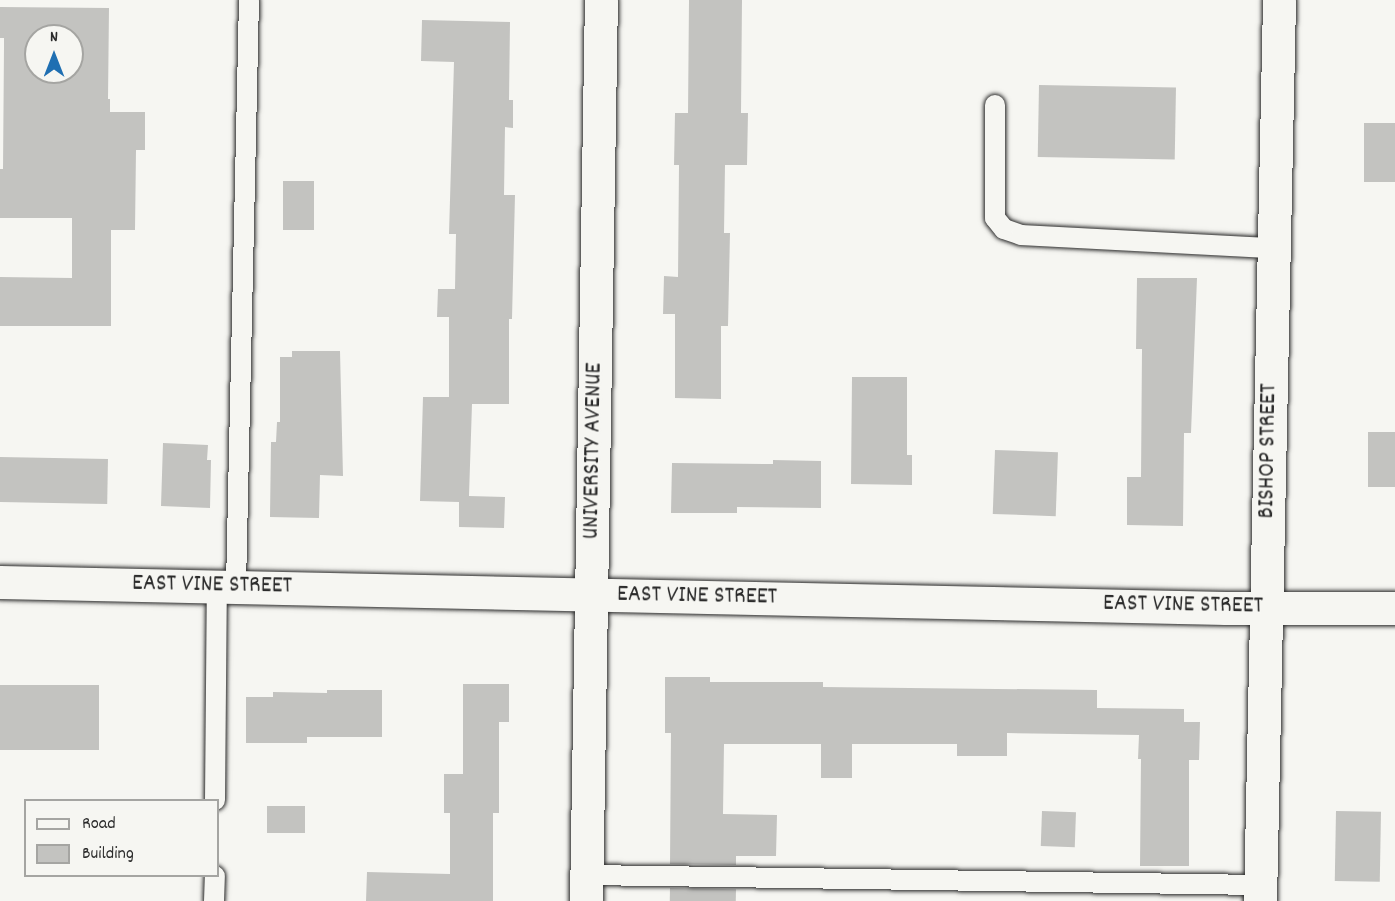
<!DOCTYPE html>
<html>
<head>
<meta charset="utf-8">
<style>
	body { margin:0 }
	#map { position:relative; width:1395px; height:901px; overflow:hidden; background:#f6f6f2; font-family:Dekko,sans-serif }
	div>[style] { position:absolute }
	.building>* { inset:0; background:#c3c3c0; transform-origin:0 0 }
	.roads { filter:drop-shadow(0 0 2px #2b2b2b) drop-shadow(0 0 2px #2b2b2b) }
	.service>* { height:20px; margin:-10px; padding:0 10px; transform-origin:10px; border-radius:10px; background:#f6f6f2 }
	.minor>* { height:33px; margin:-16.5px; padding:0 16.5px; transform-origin:16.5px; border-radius:16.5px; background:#f6f6f2 }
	span { translate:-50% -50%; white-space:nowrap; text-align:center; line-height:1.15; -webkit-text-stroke:4.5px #f6f6f2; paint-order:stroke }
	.street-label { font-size:24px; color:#2b2b2b }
	.legend { position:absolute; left:24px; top:799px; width:195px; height:78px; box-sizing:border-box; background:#f6f6f2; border:2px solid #a5a5a2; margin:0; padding:8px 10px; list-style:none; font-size:18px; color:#2b2b2b }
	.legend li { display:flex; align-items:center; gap:12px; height:30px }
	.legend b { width:30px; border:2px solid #a5a5a2 }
	.north { position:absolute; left:24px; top:24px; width:60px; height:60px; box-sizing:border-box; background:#f6f6f2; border:2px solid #a5a5a2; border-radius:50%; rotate:0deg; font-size:16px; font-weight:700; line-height:24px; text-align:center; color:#2b2b2b }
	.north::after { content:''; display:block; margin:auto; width:21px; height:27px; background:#1f6fb2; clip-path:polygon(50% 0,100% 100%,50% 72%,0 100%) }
</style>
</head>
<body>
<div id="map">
	<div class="building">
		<div style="clip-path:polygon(689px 0,742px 0,741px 113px,748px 113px,747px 165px,725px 165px,724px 233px,730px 233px,728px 326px,721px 326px,721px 399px,675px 398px,675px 314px,663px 314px,664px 276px,678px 277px,679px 165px,674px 165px,675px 113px,688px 113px)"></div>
		<div style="clip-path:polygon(evenodd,0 7px,109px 8px,108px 99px,110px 99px,110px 112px,145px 112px,145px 150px,136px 150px,135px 230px,111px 230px,111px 326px,0 326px,0 277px,72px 278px,72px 218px,0 218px,0 169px,3px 169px,4px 46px,4px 38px,0 38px,0 7px,36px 36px,72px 36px,72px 72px,36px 72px,36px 36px)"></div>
		<div style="clip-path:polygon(422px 20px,510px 22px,509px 100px,513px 100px,513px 128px,505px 127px,504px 195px,515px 195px,512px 319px,509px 319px,509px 404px,472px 404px,469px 496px,505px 497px,504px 528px,459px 527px,459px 502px,420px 501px,423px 397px,449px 397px,449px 317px,437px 317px,438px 289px,455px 289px,456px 234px,449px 234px,454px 62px,421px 61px)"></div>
		<div style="left:1039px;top:85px;width:137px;height:72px;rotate:1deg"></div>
		<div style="left:1364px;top:123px;width:31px;height:59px"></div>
		<div style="left:283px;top:181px;width:31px;height:49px"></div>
		<div style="clip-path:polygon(1137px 278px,1197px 278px,1191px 433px,1184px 433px,1183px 526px,1127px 525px,1127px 477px,1141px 477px,1142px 349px,1136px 349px)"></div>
		<div style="clip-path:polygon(292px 351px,340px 351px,343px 476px,320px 475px,319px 518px,270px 517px,271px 442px,276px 442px,277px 422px,280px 422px,280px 357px,292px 357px)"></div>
		<div style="clip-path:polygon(852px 377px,907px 377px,907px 455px,912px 455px,912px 485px,851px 484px)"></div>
		<div style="left:1368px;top:432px;width:27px;height:55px"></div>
		<div style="clip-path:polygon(163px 443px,208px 445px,207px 460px,211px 460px,210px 508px,161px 506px)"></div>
		<div style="left:995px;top:450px;width:63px;height:64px;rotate:2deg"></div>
		<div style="left:0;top:457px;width:108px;height:45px;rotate:1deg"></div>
		<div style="clip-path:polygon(773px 460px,821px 461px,821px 508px,737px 507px,737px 513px,671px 513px,672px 463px,773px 464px)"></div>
		<div style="clip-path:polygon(665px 677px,710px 677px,710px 682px,823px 682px,823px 687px,1097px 690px,1097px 708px,1184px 709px,1184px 722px,1200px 722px,1199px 760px,1189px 760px,1189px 866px,1140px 866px,1141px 759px,1138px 759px,1139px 735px,1007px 733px,1007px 756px,957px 756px,957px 744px,852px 744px,852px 778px,821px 778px,821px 744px,724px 744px,723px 814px,777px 815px,776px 856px,736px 856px,736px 865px,670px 864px,671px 733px,665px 733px)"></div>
		<div style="clip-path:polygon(463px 684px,509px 684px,509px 722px,499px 722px,499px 813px,493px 813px,493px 901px,366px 901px,367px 872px,450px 874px,450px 813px,444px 813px,444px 774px,463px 774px)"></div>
		<div style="left:0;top:685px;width:99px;height:65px"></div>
		<div style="clip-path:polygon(327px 690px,382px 690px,382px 737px,307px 737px,307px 743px,246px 743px,246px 697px,273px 697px,273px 692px,327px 693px)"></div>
		<div style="left:267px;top:806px;width:38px;height:27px"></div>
		<div style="left:1042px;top:811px;width:34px;height:35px;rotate:2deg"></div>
		<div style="left:1336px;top:811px;width:45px;height:70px;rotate:1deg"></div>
		<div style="left:670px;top:888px;width:66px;height:13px;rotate:1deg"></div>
	</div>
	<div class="roads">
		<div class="service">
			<div style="left:995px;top:105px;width:113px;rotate:90deg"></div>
			<div style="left:995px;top:218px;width:14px;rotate:51deg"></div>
			<div style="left:1004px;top:229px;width:18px;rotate:19deg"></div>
			<div style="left:1021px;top:235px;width:252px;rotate:3deg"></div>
			<div style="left:236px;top:586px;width:586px;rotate:-88.73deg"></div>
			<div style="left:215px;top:800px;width:215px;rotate:-89.5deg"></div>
			<div style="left:587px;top:875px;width:673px;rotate:0.85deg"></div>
			<div style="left:214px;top:901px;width:25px;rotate:-88deg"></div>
		</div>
		<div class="minor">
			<div style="left:0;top:582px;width:1226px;rotate:1.21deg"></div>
			<div style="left:1226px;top:608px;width:169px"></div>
			<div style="left:586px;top:901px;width:901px;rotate:-89.05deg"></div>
			<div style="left:1260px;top:901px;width:901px;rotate:-88.79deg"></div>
		</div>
	</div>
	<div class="street-label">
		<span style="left:594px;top:451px;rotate:-89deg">UNIVERSITY AVENUE</span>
		<span style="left:1269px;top:451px;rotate:-89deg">BISHOP STREET</span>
		<span style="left:212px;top:586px;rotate:1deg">EAST VINE STREET</span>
		<span style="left:697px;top:597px;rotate:1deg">EAST VINE STREET</span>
		<span style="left:1183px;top:606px;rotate:1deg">EAST VINE STREET</span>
	</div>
	<ul class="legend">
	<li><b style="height:8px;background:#f6f6f2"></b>Road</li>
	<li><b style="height:16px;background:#c3c3c0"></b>Building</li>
	</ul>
	<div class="north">N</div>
</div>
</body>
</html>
